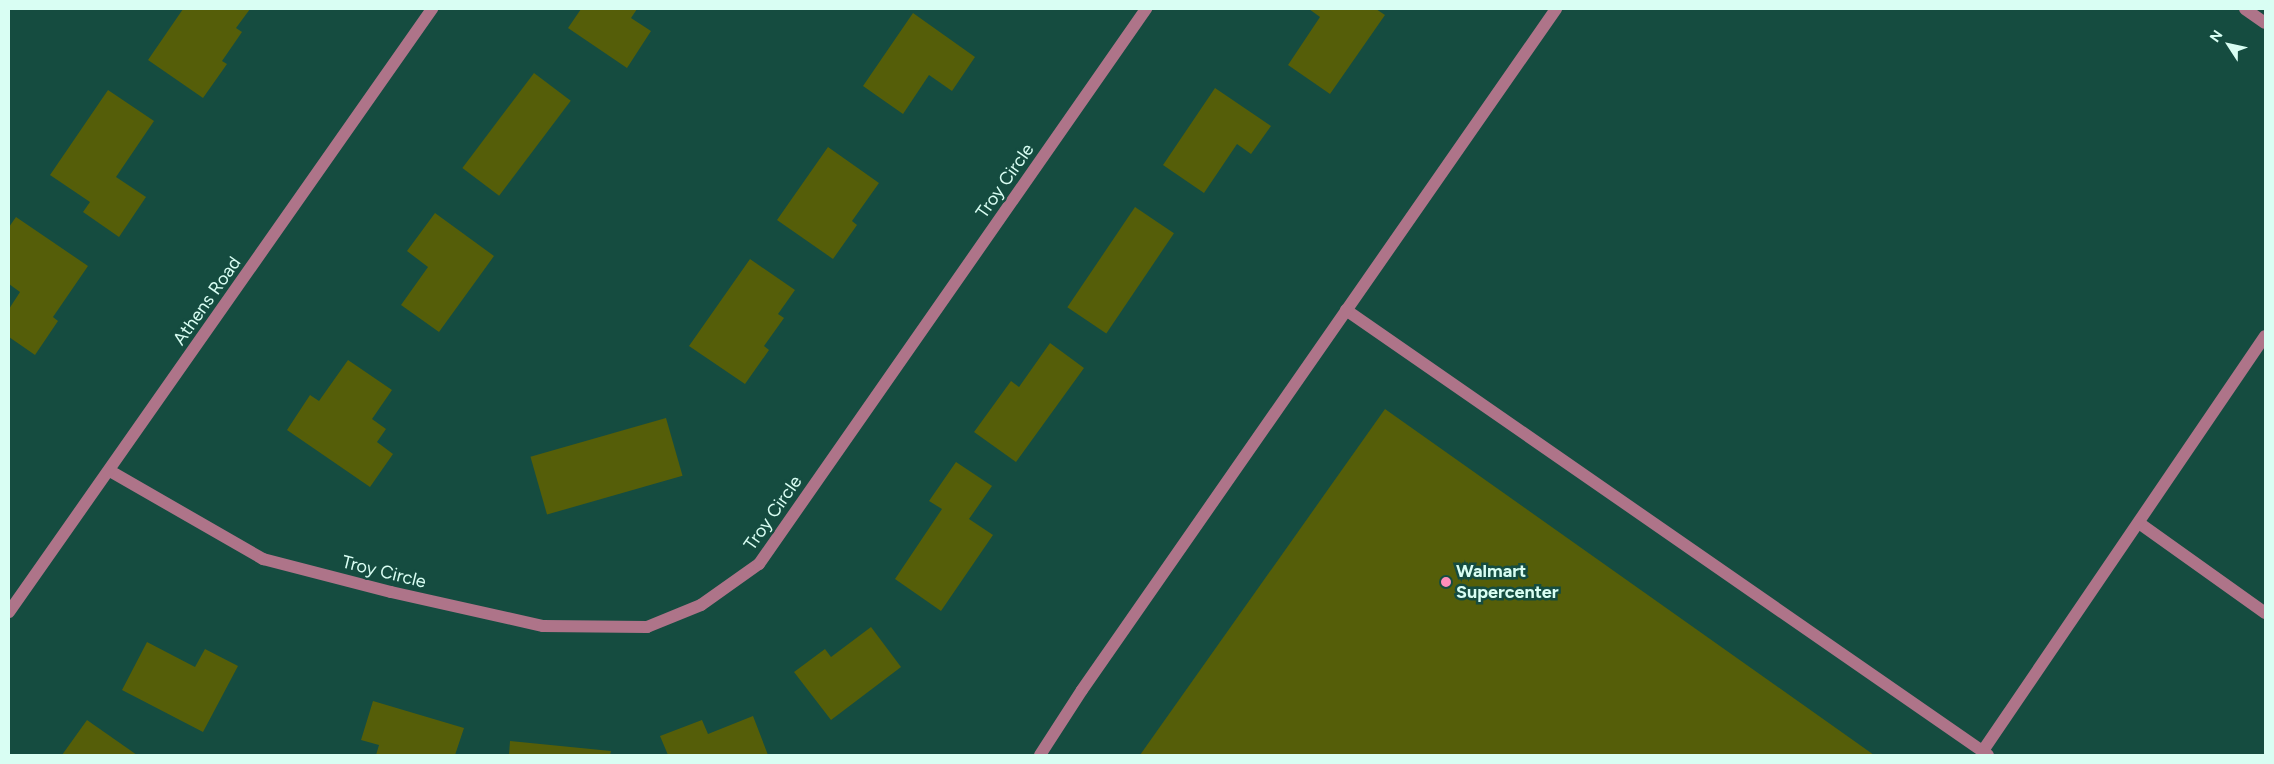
<!DOCTYPE html>
<html>
<head>
<meta charset="utf-8">
<style>
	body { margin:0 }
	#map { position:relative; width:2274px; height:764px; overflow:hidden; background:#154c40; font-family:Figtree,sans-serif }
	div>[style] { position:absolute }
	.building>* { inset:0; background:#555e09; transform-origin:0 0 }
	.minor>* { height:12px; margin:-6px; padding:0 6px; transform-origin:6px; border-radius:6px; background:#ae7489 }
	.dots>* { width:14px; height:14px; translate:-50% -50%; box-sizing:border-box; border:2px solid #154c40; border-radius:50% }
	span { translate:-50% -50%; white-space:nowrap; text-align:center; line-height:1.15; -webkit-text-stroke:5px #154c40; paint-order:stroke }
	.street-label { font-size:18px; color:#d9fef3 }
	.poi-label { font-size:18px; color:#d9fef3; font-weight:700 }
	.left { translate:0 -50%; text-align:left }
	.frame { position:absolute; inset:0; border:10px solid #d9fef3; pointer-events:none }
	.north { position:absolute; left:2204px; top:20px; width:50px; height:50px; -webkit-text-stroke:4px #154c40; paint-order:stroke; rotate:305deg; font-size:14px; font-weight:700; line-height:20px; text-align:center; color:#d9fef3 }
	.north::after { content:''; display:block; margin:auto; width:18px; height:22px; background:#d9fef3; clip-path:polygon(50% 0,100% 100%,50% 72%,0 100%) }
</style>
</head>
<body>
<div id="map">
	<div class="building">
		<div style="clip-path:polygon(183px 9px,250px 9px,236px 28px,242px 32px,222px 61px,227px 64px,203px 98px,148px 60px)"></div>
		<div style="clip-path:polygon(581px 9px,637px 9px,631px 18px,651px 31px,627px 68px,568px 28px)"></div>
		<div style="clip-path:polygon(1309px 9px,1376px 9px,1385px 15px,1330px 94px,1288px 65px,1320px 17px)"></div>
		<div style="clip-path:polygon(913px 13px,975px 57px,952px 91px,929px 75px,903px 114px,863px 86px)"></div>
		<div style="left:534px;top:73px;width:46px;height:119px;rotate:37deg"></div>
		<div style="clip-path:polygon(1215px 88px,1271px 126px,1251px 154px,1237px 144px,1204px 193px,1163px 165px)"></div>
		<div style="clip-path:polygon(108px 90px,154px 121px,116px 177px,146px 197px,119px 237px,83px 212px,90px 202px,50px 175px)"></div>
		<div style="clip-path:polygon(828px 147px,879px 183px,852px 221px,857px 225px,833px 259px,777px 220px)"></div>
		<div style="left:1135px;top:207px;width:47px;height:121px;rotate:34deg"></div>
		<div style="clip-path:polygon(435px 213px,494px 256px,439px 332px,401px 305px,428px 267px,407px 251px)"></div>
		<div style="clip-path:polygon(16px 217px,88px 266px,53px 317px,58px 321px,35px 355px,9px 337px,9px 309px,20px 292px,9px 284px,9px 227px)"></div>
		<div style="clip-path:polygon(750px 259px,795px 290px,778px 314px,784px 318px,764px 346px,769px 350px,745px 384px,689px 346px)"></div>
		<div style="clip-path:polygon(1050px 343px,1084px 368px,1016px 462px,974px 432px,1011px 381px,1019px 387px)"></div>
		<div style="clip-path:polygon(348px 360px,392px 390px,372px 419px,386px 429px,377px 442px,393px 454px,370px 487px,287px 430px,310px 395px,319px 401px)"></div>
		<div style="clip-path:polygon(1385px 409px,1874px 755px,1140px 755px)"></div>
		<div style="left:666px;top:418px;width:60px;height:141px;rotate:74deg"></div>
		<div style="clip-path:polygon(956px 462px,992px 486px,969px 519px,993px 535px,941px 611px,895px 579px,942px 509px,929px 501px)"></div>
		<div style="clip-path:polygon(871px 627px,901px 667px,831px 720px,794px 672px,825px 649px,831px 657px)"></div>
		<div style="clip-path:polygon(147px 642px,195px 667px,205px 649px,238px 666px,203px 732px,122px 690px)"></div>
		<div style="clip-path:polygon(373px 701px,464px 728px,455px 755px,376px 755px,379px 745px,361px 740px)"></div>
		<div style="clip-path:polygon(753px 716px,768px 755px,668px 755px,660px 736px,702px 720px,708px 734px)"></div>
		<div style="clip-path:polygon(87px 720px,137px 755px,62px 755px)"></div>
		<div style="clip-path:polygon(510px 741px,611px 751px,610px 755px,509px 755px)"></div>
	</div>
	<div class="minor">
		<div style="left:2245px;top:9px;width:24px;rotate:35deg"></div>
		<div style="left:1346px;top:310px;width:781px;rotate:34.73deg"></div>
		<div style="left:110px;top:471px;width:177px;rotate:29.9deg"></div>
		<div style="left:263px;top:559px;width:132px;rotate:14.5deg"></div>
		<div style="left:391px;top:592px;width:156px;rotate:12.6deg"></div>
		<div style="left:543px;top:626px;width:104px;rotate:0.6deg"></div>
		<div style="left:647px;top:627px;width:58px;rotate:-22.2deg"></div>
		<div style="left:701px;top:605px;width:71px;rotate:-35.3deg"></div>
		<div style="left:759px;top:564px;width:677px;rotate:-55.11deg"></div>
		<div style="left:2139px;top:523px;width:155px;rotate:35.5deg"></div>
		<div style="left:9px;top:612px;width:737px;rotate:-54.95deg"></div>
		<div style="left:1982px;top:752px;width:503px;rotate:-55.77deg"></div>
		<div style="left:1040px;top:755px;width:77px;rotate:-57.1deg"></div>
		<div style="left:1082px;top:690px;width:830px;rotate:-55.16deg"></div>
	</div>
	<div class="dots">
		<div style="left:1446px;top:582px;background:#ff8eba"></div>
	</div>
	<div class="street-label">
		<span style="left:1005px;top:181px;rotate:-55deg">Troy Circle</span>
		<span style="left:207px;top:301px;rotate:-55deg">Athens Road</span>
		<span style="left:773px;top:513px;rotate:-55deg">Troy Circle</span>
		<span style="left:384px;top:572px;rotate:14deg">Troy Circle</span>
	</div>
	<div class="poi-label">
		<span class="left" style="left:1456px;top:582px">Walmart<br>Supercenter</span>
	</div>
	<div class="frame"></div>
	<div class="north">N</div>
</div>
</body>
</html>
